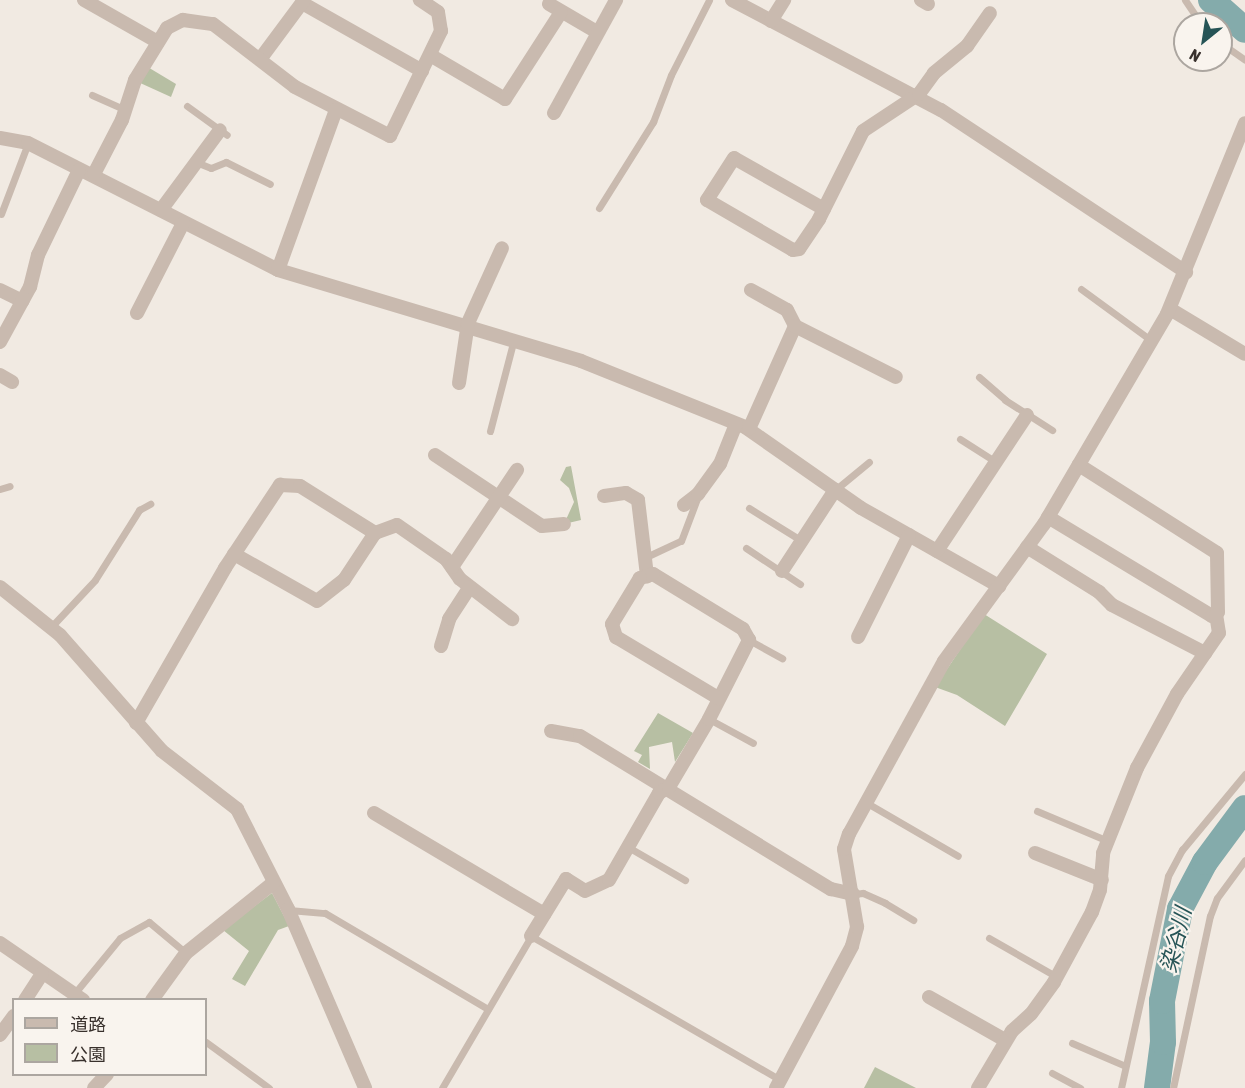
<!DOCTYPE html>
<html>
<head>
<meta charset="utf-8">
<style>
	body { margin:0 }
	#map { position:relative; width:1245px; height:1088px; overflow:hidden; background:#f1eae2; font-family:"Asap Condensed","Noto Sans JP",sans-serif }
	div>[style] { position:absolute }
	.green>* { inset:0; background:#b7bfa3 }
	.river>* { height:26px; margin:-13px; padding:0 13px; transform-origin:13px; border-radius:13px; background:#84abab }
	.service>* { height:7px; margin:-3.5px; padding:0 3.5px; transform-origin:3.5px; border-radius:3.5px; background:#c9baaf }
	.minor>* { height:14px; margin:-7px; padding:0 7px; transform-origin:7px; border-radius:7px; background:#c9baaf }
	span { translate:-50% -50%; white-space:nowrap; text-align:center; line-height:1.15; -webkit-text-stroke:4.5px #f9f4ee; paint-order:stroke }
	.water-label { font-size:22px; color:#265456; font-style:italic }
	.legend { position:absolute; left:12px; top:998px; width:195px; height:78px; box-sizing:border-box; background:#f9f4ee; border:2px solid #aca6a0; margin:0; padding:8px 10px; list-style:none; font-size:18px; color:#38302c }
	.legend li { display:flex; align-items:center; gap:12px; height:30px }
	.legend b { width:30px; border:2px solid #aca6a0 }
	.north { position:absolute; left:1173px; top:12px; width:60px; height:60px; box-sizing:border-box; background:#f9f4ee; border:2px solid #aca6a0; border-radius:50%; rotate:210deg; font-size:16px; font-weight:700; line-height:24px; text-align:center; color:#38302c }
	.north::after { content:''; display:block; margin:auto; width:21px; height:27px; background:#265456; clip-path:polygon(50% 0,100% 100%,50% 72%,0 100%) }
</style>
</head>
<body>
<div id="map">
	<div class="green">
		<div style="clip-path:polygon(146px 66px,176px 84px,171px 97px,138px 82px)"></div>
		<div style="clip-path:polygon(571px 466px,581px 520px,564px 524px,574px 502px,569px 488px,560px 480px,566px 467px)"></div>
		<div style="clip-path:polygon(984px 614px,1047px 654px,1005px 726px,957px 695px,935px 687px)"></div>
		<div style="clip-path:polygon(658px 713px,693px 733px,675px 762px,672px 742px,649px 747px,650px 769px,638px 762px,642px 755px,634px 751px)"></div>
		<div style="clip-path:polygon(272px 893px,289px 926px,278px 930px,245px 986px,232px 979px,249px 951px,223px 930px)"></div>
		<div style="clip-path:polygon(875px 1067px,916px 1088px,864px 1088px)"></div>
	</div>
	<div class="river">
		<div style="left:1211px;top:0;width:45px;rotate:41.4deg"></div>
		<div style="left:1157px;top:1088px;width:46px;rotate:-82.6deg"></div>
		<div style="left:1163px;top:1042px;width:41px;rotate:-91.4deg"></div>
		<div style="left:1162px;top:1001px;width:94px;rotate:-78.9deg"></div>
		<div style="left:1180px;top:909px;width:53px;rotate:-62deg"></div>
		<div style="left:1205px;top:862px;width:67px;rotate:-53.5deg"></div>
	</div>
	<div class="service">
		<div style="left:1185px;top:0;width:29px;rotate:56deg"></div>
		<div style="left:1221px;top:43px;width:29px;rotate:35deg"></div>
		<div style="left:92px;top:95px;width:36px;rotate:24deg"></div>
		<div style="left:187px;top:106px;width:49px;rotate:35.9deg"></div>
		<div style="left:196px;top:162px;width:16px;rotate:22deg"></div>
		<div style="left:211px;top:168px;width:16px;rotate:-22deg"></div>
		<div style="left:226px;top:162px;width:49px;rotate:26.6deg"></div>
		<div style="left:599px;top:208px;width:102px;rotate:-57.9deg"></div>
		<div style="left:653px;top:122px;width:50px;rotate:-69deg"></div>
		<div style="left:671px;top:75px;width:84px;rotate:-63.1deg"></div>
		<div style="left:1px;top:214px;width:76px;rotate:-69.2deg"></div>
		<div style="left:1081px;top:289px;width:88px;rotate:36.2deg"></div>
		<div style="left:979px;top:377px;width:35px;rotate:41deg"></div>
		<div style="left:1005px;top:400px;width:56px;rotate:32.6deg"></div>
		<div style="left:490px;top:431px;width:91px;rotate:-75.4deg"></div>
		<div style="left:960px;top:439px;width:43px;rotate:32.6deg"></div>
		<div style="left:0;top:489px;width:10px;rotate:-17deg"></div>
		<div style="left:835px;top:490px;width:44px;rotate:-39.5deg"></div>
		<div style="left:749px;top:508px;width:62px;rotate:31.9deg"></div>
		<div style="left:746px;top:548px;width:65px;rotate:33.7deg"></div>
		<div style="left:646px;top:557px;width:38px;rotate:-25deg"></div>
		<div style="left:681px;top:541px;width:48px;rotate:-69.3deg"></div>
		<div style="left:51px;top:627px;width:64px;rotate:-46.9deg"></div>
		<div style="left:95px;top:580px;width:83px;rotate:-57.8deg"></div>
		<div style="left:139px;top:510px;width:13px;rotate:-29deg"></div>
		<div style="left:749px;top:640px;width:38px;rotate:29deg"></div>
		<div style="left:709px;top:719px;width:50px;rotate:28.6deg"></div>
		<div style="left:867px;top:803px;width:105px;rotate:30.2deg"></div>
		<div style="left:1037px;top:811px;width:77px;rotate:22.9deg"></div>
		<div style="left:628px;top:847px;width:66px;rotate:30.1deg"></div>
		<div style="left:853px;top:894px;width:10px;rotate:-6deg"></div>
		<div style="left:863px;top:893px;width:24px;rotate:24deg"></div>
		<div style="left:885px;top:903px;width:33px;rotate:31deg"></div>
		<div style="left:289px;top:910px;width:36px;rotate:5deg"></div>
		<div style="left:325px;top:913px;width:189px;rotate:30.5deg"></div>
		<div style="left:989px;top:938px;width:78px;rotate:29.8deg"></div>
		<div style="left:74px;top:994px;width:72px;rotate:-50.6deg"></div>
		<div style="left:120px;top:938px;width:33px;rotate:-29deg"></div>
		<div style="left:149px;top:922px;width:48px;rotate:40deg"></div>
		<div style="left:206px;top:1042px;width:78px;rotate:36.1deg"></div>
		<div style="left:1072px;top:1043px;width:56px;rotate:23.3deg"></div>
		<div style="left:1052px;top:1073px;width:32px;rotate:28deg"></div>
		<div style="left:442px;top:1088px;width:176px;rotate:-59.6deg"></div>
		<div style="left:531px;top:936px;width:288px;rotate:30deg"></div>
		<div style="left:1121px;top:1088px;width:217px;rotate:-77.5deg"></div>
		<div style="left:1168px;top:876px;width:30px;rotate:-62deg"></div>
		<div style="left:1182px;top:850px;width:99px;rotate:-50.3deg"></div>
		<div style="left:1173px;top:1088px;width:176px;rotate:-77.9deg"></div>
		<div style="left:1210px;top:916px;width:19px;rotate:-69deg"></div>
		<div style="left:1217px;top:898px;width:47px;rotate:-53.6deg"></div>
	</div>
	<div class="minor">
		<div style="left:84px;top:0;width:85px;rotate:29.6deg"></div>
		<div style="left:732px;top:0;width:236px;rotate:27.8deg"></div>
		<div style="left:941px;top:110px;width:294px;rotate:33.5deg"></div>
		<div style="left:921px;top:0;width:8px;rotate:30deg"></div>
		<div style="left:302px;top:3px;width:138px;rotate:29.5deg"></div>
		<div style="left:549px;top:4px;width:56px;rotate:30.3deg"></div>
		<div style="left:771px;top:21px;width:25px;rotate:-58deg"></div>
		<div style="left:430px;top:55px;width:87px;rotate:30.4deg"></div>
		<div style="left:505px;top:99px;width:103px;rotate:-57.2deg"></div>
		<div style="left:261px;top:58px;width:72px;rotate:-53.4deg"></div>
		<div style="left:554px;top:113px;width:129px;rotate:-61.2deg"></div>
		<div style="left:0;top:138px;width:28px;rotate:10deg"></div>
		<div style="left:28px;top:143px;width:280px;rotate:26.9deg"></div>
		<div style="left:278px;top:270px;width:316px;rotate:16.7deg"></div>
		<div style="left:581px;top:361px;width:177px;rotate:21.9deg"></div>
		<div style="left:745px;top:427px;width:141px;rotate:34.9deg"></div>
		<div style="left:861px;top:508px;width:159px;rotate:29.5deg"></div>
		<div style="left:94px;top:174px;width:61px;rotate:-62.6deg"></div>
		<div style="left:122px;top:120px;width:42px;rotate:-72deg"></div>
		<div style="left:135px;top:80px;width:61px;rotate:-58.4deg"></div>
		<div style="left:167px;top:28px;width:18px;rotate:-27deg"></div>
		<div style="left:183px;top:20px;width:30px;rotate:8deg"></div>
		<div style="left:213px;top:24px;width:103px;rotate:37.5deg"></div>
		<div style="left:295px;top:87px;width:107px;rotate:27.3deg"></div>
		<div style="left:390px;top:136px;width:117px;rotate:-64.1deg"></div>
		<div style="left:441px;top:31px;width:19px;rotate:-99deg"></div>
		<div style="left:438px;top:12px;width:22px;rotate:-146deg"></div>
		<div style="left:824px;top:209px;width:103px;rotate:-150.5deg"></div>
		<div style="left:734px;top:158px;width:50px;rotate:122.7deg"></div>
		<div style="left:707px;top:200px;width:99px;rotate:30.2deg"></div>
		<div style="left:793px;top:250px;width:6px;rotate:-9deg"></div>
		<div style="left:799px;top:249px;width:36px;rotate:-56deg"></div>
		<div style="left:819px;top:219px;width:98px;rotate:-63.4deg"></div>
		<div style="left:863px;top:131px;width:67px;rotate:-33.5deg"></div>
		<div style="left:919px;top:94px;width:26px;rotate:-54deg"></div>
		<div style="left:934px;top:73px;width:43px;rotate:-39.3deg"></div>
		<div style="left:967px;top:46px;width:40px;rotate:-55.1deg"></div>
		<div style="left:161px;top:210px;width:99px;rotate:-53.6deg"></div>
		<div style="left:278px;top:270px;width:170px;rotate:-70.1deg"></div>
		<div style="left:0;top:290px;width:25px;rotate:26deg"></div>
		<div style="left:751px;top:290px;width:41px;rotate:29.1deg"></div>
		<div style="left:787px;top:310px;width:18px;rotate:63deg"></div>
		<div style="left:1170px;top:309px;width:87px;rotate:31deg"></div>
		<div style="left:137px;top:313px;width:101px;rotate:-62.9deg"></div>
		<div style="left:0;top:342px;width:63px;rotate:-61.4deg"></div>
		<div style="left:30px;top:287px;width:33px;rotate:-76deg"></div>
		<div style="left:38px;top:255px;width:94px;rotate:-64.2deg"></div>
		<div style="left:0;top:375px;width:14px;rotate:30deg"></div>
		<div style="left:459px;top:383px;width:61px;rotate:-81.5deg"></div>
		<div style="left:468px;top:323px;width:82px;rotate:-65.6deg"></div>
		<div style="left:749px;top:429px;width:113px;rotate:-65.9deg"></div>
		<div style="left:795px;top:326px;width:113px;rotate:26.8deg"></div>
		<div style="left:435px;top:455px;width:128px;rotate:33.6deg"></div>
		<div style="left:542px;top:526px;width:22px;rotate:-5deg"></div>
		<div style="left:604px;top:496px;width:22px;rotate:-8deg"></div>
		<div style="left:626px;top:493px;width:14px;rotate:30deg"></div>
		<div style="left:638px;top:500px;width:77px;rotate:83.2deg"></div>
		<div style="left:684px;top:505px;width:18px;rotate:-38deg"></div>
		<div style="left:698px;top:494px;width:37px;rotate:-54deg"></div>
		<div style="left:720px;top:464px;width:43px;rotate:-68.2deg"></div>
		<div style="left:1048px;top:517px;width:192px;rotate:31.1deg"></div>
		<div style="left:1212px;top:616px;width:7px;rotate:-34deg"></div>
		<div style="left:1218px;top:612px;width:59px;rotate:-91deg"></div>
		<div style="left:1217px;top:553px;width:164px;rotate:-147.5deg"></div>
		<div style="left:1027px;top:547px;width:85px;rotate:32deg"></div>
		<div style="left:1099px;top:592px;width:18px;rotate:45deg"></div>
		<div style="left:1112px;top:605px;width:105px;rotate:27.3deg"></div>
		<div style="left:937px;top:551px;width:163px;rotate:-56.5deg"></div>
		<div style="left:234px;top:554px;width:95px;rotate:29.5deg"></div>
		<div style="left:317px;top:601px;width:34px;rotate:-38deg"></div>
		<div style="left:344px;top:580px;width:56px;rotate:-56.6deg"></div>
		<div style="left:375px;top:533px;width:23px;rotate:-20deg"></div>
		<div style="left:397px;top:525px;width:60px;rotate:34.8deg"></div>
		<div style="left:446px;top:559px;width:24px;rotate:55deg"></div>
		<div style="left:460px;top:579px;width:66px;rotate:37.6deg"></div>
		<div style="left:452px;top:567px;width:117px;rotate:-56.2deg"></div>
		<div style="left:782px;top:571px;width:97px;rotate:-56.8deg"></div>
		<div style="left:0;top:587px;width:77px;rotate:38.7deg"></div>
		<div style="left:60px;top:635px;width:154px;rotate:48.7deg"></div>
		<div style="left:162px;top:751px;width:95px;rotate:37.7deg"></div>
		<div style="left:237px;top:809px;width:112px;rotate:63deg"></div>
		<div style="left:288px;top:909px;width:195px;rotate:66.7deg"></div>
		<div style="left:858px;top:637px;width:114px;rotate:-63.4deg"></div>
		<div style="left:441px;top:646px;width:28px;rotate:-73deg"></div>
		<div style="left:449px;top:619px;width:38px;rotate:-57deg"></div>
		<div style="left:136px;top:723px;width:179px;rotate:-60.1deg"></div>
		<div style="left:225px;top:568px;width:100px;rotate:-56.5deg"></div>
		<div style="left:280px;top:485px;width:20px;rotate:3deg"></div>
		<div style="left:300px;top:486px;width:89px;rotate:32.1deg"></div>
		<div style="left:551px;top:731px;width:29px;rotate:10deg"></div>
		<div style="left:580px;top:736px;width:294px;rotate:31.4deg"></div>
		<div style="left:831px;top:889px;width:23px;rotate:13deg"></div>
		<div style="left:374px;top:813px;width:198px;rotate:30.7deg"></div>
		<div style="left:1035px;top:853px;width:72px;rotate:21.9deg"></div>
		<div style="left:531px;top:936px;width:67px;rotate:-58.4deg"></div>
		<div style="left:566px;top:879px;width:22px;rotate:32deg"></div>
		<div style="left:585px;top:891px;width:26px;rotate:-25deg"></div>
		<div style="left:609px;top:880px;width:100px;rotate:-60.1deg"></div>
		<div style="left:659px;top:793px;width:12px;rotate:-31deg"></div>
		<div style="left:669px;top:787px;width:79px;rotate:-59.5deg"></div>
		<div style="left:709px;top:719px;width:89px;rotate:-63.1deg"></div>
		<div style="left:749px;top:640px;width:13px;rotate:-119deg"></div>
		<div style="left:743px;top:629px;width:105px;rotate:-148.6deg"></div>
		<div style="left:653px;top:574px;width:14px;rotate:163deg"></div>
		<div style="left:640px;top:578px;width:54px;rotate:121.3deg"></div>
		<div style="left:612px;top:624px;width:14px;rotate:73deg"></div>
		<div style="left:616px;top:637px;width:119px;rotate:30.9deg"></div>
		<div style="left:0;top:943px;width:101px;rotate:34.5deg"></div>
		<div style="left:929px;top:997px;width:87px;rotate:29.5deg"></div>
		<div style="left:25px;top:1000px;width:31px;rotate:-57deg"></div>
		<div style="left:152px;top:1000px;width:58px;rotate:-54.1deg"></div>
		<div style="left:186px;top:953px;width:112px;rotate:-38.8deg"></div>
		<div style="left:0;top:1035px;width:24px;rotate:-54deg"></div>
		<div style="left:94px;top:1088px;width:19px;rotate:-47deg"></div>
		<div style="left:776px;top:1088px;width:161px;rotate:-61.8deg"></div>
		<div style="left:852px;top:946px;width:20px;rotate:-75deg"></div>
		<div style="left:857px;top:927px;width:79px;rotate:-99.5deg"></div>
		<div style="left:844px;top:849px;width:16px;rotate:-72deg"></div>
		<div style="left:849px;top:834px;width:197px;rotate:-61.2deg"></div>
		<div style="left:944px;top:661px;width:170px;rotate:-53.9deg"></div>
		<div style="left:1044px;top:524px;width:243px;rotate:-59.6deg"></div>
		<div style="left:1167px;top:314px;width:206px;rotate:-67.8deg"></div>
		<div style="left:978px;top:1088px;width:66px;rotate:-59.2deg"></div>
		<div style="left:1012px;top:1031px;width:25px;rotate:-42deg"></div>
		<div style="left:1031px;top:1014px;width:39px;rotate:-54deg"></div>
		<div style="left:1054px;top:982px;width:80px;rotate:-61.5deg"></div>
		<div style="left:1092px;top:912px;width:23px;rotate:-70deg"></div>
		<div style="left:1100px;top:890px;width:37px;rotate:-85deg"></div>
		<div style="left:1103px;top:853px;width:92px;rotate:-68.2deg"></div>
		<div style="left:1137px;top:768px;width:84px;rotate:-61.6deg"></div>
		<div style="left:1177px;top:694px;width:74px;rotate:-55.5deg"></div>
		<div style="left:1219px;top:633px;width:18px;rotate:-99deg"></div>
	</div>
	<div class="water-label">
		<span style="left:1176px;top:940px;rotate:-76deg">染谷川</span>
	</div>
	<ul class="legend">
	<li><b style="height:8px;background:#c9baaf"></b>道路</li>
	<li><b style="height:16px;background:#b7bfa3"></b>公園</li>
	</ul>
	<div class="north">N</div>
</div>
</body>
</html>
